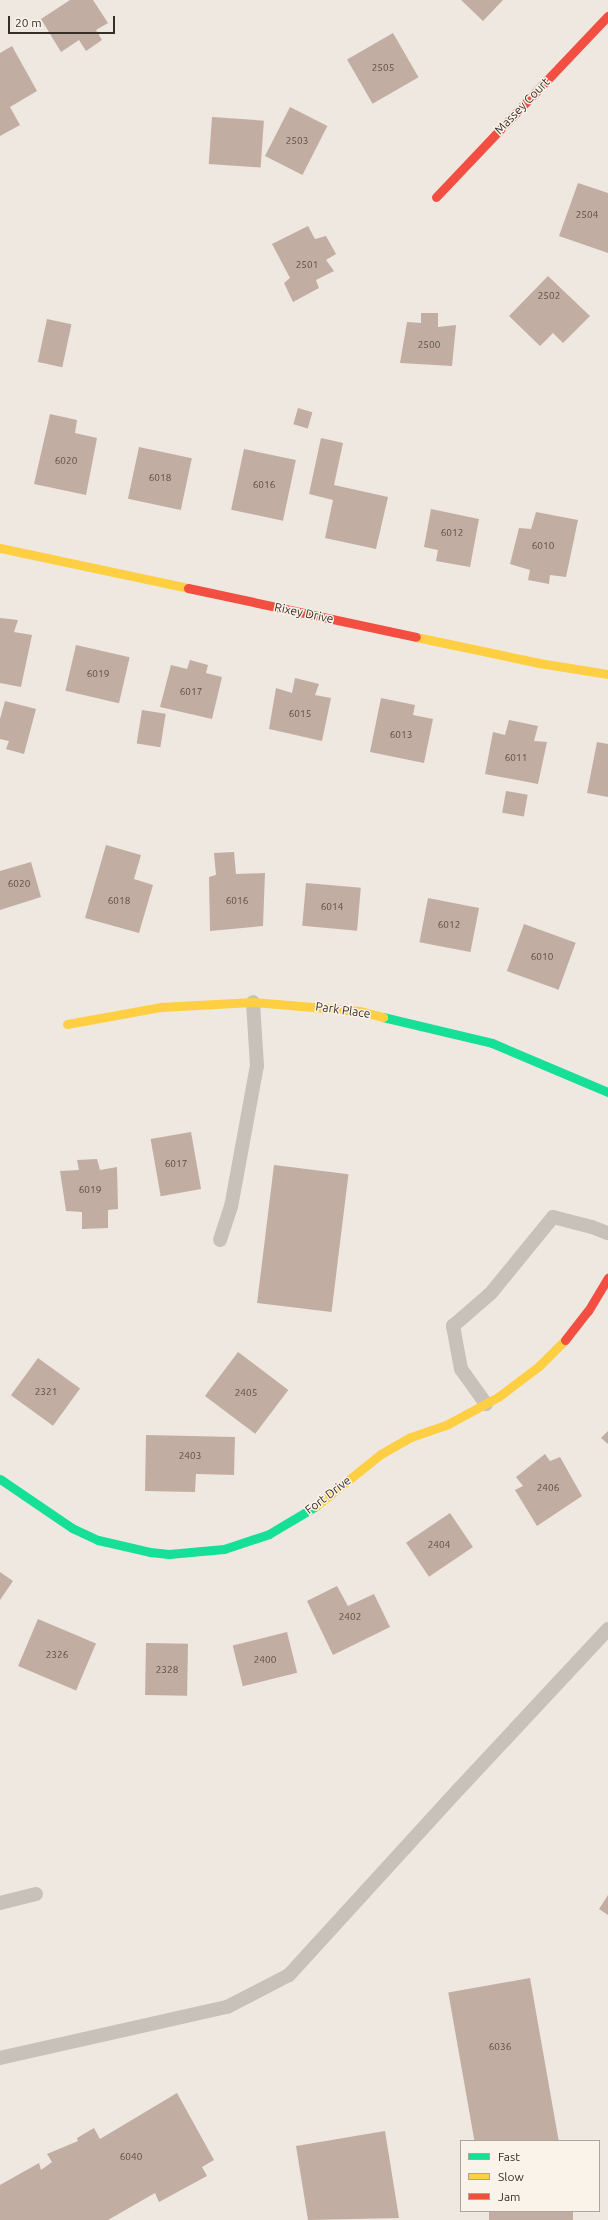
<!DOCTYPE html>
<html>
<head>
<meta charset="utf-8">
<style>
	body { margin:0 }
	#map { position:relative; width:608px; height:2220px; overflow:hidden; background:#eee8e1; font-family:Ubuntu,sans-serif }
	div>[style] { position:absolute }
	.building>* { inset:0; background:#c2ada2; transform-origin:0 0 }
	.lane>* { height:14px; margin:-7px; padding:0 7px; transform-origin:7px; border-radius:7px; background:#c7c1ba }
	.fast>* { height:9px; margin:-4.5px; padding:0 4.5px; transform-origin:4.5px; border-radius:4.5px; background:#16e098 }
	.slow>* { height:9px; margin:-4.5px; padding:0 4.5px; transform-origin:4.5px; border-radius:4.5px; background:#ffcf43 }
	.jam>* { height:9px; margin:-4.5px; padding:0 4.5px; transform-origin:4.5px; border-radius:4.5px; background:#f24e42 }
	span { translate:-50% -50%; white-space:nowrap; text-align:center; line-height:1.15; -webkit-text-stroke:3px #faf3e9; paint-order:stroke }
	.number-label { font-size:10px; color:#5a4e46 }
	.number-label span { -webkit-text-stroke-width:0 }
	.street-label { font-size:12px; color:#382e28 }
	.legend { position:absolute; left:460px; top:2140px; width:140px; height:72px; box-sizing:border-box; background:#faf3e9; border:1px solid #aca49c; margin:0; padding:5px 7px; list-style:none; font-size:12px; color:#382e28 }
	.legend li { display:flex; align-items:center; gap:8px; height:20px }
	.legend b { width:20px; border:1px solid #aca49c }
	.scale { position:absolute; left:8px; top:16px; width:107px; height:18px; box-sizing:border-box; border:2px solid #382e28; border-top:0; padding-left:5px; font-size:12px; line-height:14px; white-space:nowrap; color:#382e28; -webkit-text-stroke:3px #faf3e9; paint-order:stroke }
</style>
</head>
<body>
<div id="map">
	<div class="building">
		<div style="clip-path:polygon(70px 0,93px 0,108px 23px,96px 30px,102px 40px,86px 51px,79px 40px,61px 52px,41px 19px)"></div>
		<div style="clip-path:polygon(461px 0,503px 0,483px 21px)"></div>
		<div style="left:393px;top:33px;width:51px;height:53px;rotate:60deg"></div>
		<div style="clip-path:polygon(12px 46px,37px 91px,10px 107px,20px 125px,0 136px,0 53px)"></div>
		<div style="left:290px;top:107px;width:42px;height:55px;rotate:27deg"></div>
		<div style="left:212px;top:117px;width:52px;height:47px;rotate:4deg"></div>
		<div style="clip-path:polygon(578px 183px,608px 193px,608px 253px,559px 236px)"></div>
		<div style="clip-path:polygon(308px 226px,315px 239px,326px 236px,336px 254px,326px 260px,334px 271px,316px 280px,319px 288px,293px 302px,284px 283px,290px 278px,272px 244px)"></div>
		<div style="clip-path:polygon(548px 276px,590px 316px,563px 343px,553px 333px,540px 346px,509px 316px)"></div>
		<div style="clip-path:polygon(421px 313px,438px 313px,438px 327px,456px 325px,452px 366px,400px 363px,407px 322px,421px 323px)"></div>
		<div style="left:47px;top:319px;width:25px;height:44px;rotate:12deg"></div>
		<div style="left:298px;top:408px;width:15px;height:17px;rotate:16deg"></div>
		<div style="clip-path:polygon(50px 414px,77px 420px,75px 433px,97px 438px,86px 495px,34px 484px)"></div>
		<div style="clip-path:polygon(321px 438px,343px 443px,334px 485px,388px 497px,376px 549px,325px 538px,333px 500px,309px 494px)"></div>
		<div style="left:139px;top:447px;width:54px;height:53px;rotate:12deg"></div>
		<div style="left:244px;top:449px;width:53px;height:62px;rotate:12deg"></div>
		<div style="clip-path:polygon(431px 509px,479px 519px,470px 567px,436px 561px,438px 550px,424px 547px)"></div>
		<div style="clip-path:polygon(536px 512px,578px 520px,566px 577px,550px 575px,549px 584px,528px 580px,530px 570px,510px 564px,519px 528px,531px 529px)"></div>
		<div style="clip-path:polygon(0 618px,18px 620px,14px 632px,32px 635px,21px 687px,0 683px)"></div>
		<div style="left:76px;top:645px;width:55px;height:47px;rotate:13deg"></div>
		<div style="clip-path:polygon(190px 660px,208px 665px,206px 673px,222px 677px,212px 719px,160px 707px,171px 665px,187px 669px)"></div>
		<div style="clip-path:polygon(295px 678px,319px 684px,315px 695px,331px 698px,322px 741px,269px 729px,276px 688px,292px 693px)"></div>
		<div style="clip-path:polygon(381px 698px,415px 705px,413px 715px,433px 719px,424px 763px,370px 752px)"></div>
		<div style="clip-path:polygon(5px 701px,36px 709px,24px 754px,6px 749px,9px 741px,0 739px,0 719px)"></div>
		<div style="left:142px;top:710px;width:24px;height:34px;rotate:9deg"></div>
		<div style="clip-path:polygon(509px 720px,538px 726px,534px 741px,547px 742px,538px 784px,485px 774px,493px 732px,505px 735px)"></div>
		<div style="clip-path:polygon(597px 742px,608px 744px,608px 797px,587px 793px)"></div>
		<div style="left:506px;top:791px;width:22px;height:22px;rotate:10deg"></div>
		<div style="clip-path:polygon(106px 845px,141px 855px,134px 879px,153px 885px,139px 933px,85px 918px)"></div>
		<div style="clip-path:polygon(234px 852px,236px 874px,265px 873px,263px 926px,210px 931px,209px 877px,216px 875px,214px 853px)"></div>
		<div style="clip-path:polygon(31px 862px,41px 897px,0 910px,0 871px)"></div>
		<div style="left:306px;top:883px;width:55px;height:43px;rotate:5deg"></div>
		<div style="left:428px;top:898px;width:52px;height:45px;rotate:11deg"></div>
		<div style="left:524px;top:924px;width:55px;height:50px;rotate:20deg"></div>
		<div style="left:191px;top:1132px;width:58px;height:41px;rotate:80deg"></div>
		<div style="clip-path:polygon(97px 1159px,100px 1170px,117px 1167px,118px 1209px,108px 1210px,108px 1228px,82px 1229px,82px 1212px,66px 1211px,60px 1171px,79px 1170px,77px 1160px)"></div>
		<div style="left:274px;top:1165px;width:75px;height:139px;rotate:7deg"></div>
		<div style="left:238px;top:1352px;width:63px;height:55px;rotate:37deg"></div>
		<div style="left:38px;top:1358px;width:52px;height:46px;rotate:36deg"></div>
		<div style="clip-path:polygon(608px 1431px,608px 1444px,601px 1438px)"></div>
		<div style="clip-path:polygon(146px 1435px,235px 1437px,234px 1475px,196px 1474px,195px 1492px,145px 1491px)"></div>
		<div style="clip-path:polygon(545px 1454px,550px 1461px,560px 1457px,582px 1496px,537px 1526px,515px 1490px,523px 1486px,516px 1477px)"></div>
		<div style="left:450px;top:1513px;width:41px;height:53px;rotate:56deg"></div>
		<div style="clip-path:polygon(0 1572px,13px 1581px,0 1600px)"></div>
		<div style="clip-path:polygon(337px 1586px,348px 1606px,374px 1594px,390px 1627px,333px 1655px,307px 1601px)"></div>
		<div style="left:38px;top:1619px;width:63px;height:51px;rotate:23deg"></div>
		<div style="left:287px;top:1632px;width:42px;height:56px;rotate:76deg"></div>
		<div style="left:146px;top:1643px;width:42px;height:52px;rotate:1deg"></div>
		<div style="clip-path:polygon(608px 1895px,608px 1915px,599px 1909px)"></div>
		<div style="left:530px;top:1978px;width:166px;height:83px;rotate:80deg"></div>
		<div style="clip-path:polygon(177px 2093px,214px 2160px,202px 2167px,207px 2176px,159px 2202px,155px 2193px,108px 2220px,0 2220px,0 2185px,39px 2163px,41px 2170px,52px 2162px,47px 2154px,78px 2141px,77px 2138px,94px 2128px,100px 2139px)"></div>
		<div style="clip-path:polygon(385px 2131px,399px 2218px,308px 2220px,296px 2146px)"></div>
		<div style="left:489px;top:2211px;width:84px;height:9px"></div>
	</div>
	<div class="lane">
		<div style="left:220px;top:1240px;width:35px;rotate:-72deg"></div>
		<div style="left:231px;top:1207px;width:143px;rotate:-79.6deg"></div>
		<div style="left:257px;top:1066px;width:64px;rotate:-93.6deg"></div>
		<div style="left:486px;top:1404px;width:43px;rotate:-125.5deg"></div>
		<div style="left:461px;top:1369px;width:44px;rotate:-100.5deg"></div>
		<div style="left:453px;top:1326px;width:50px;rotate:-41deg"></div>
		<div style="left:491px;top:1293px;width:98px;rotate:-50.8deg"></div>
		<div style="left:553px;top:1217px;width:40px;rotate:14.4deg"></div>
		<div style="left:592px;top:1227px;width:17px;rotate:21deg"></div>
		<div style="left:0;top:1903px;width:37px;rotate:-14deg"></div>
		<div style="left:0;top:2058px;width:233px;rotate:-12.7deg"></div>
		<div style="left:227px;top:2007px;width:70px;rotate:-27.3deg"></div>
		<div style="left:289px;top:1975px;width:251px;rotate:-47.6deg"></div>
		<div style="left:458px;top:1790px;width:220px;rotate:-47deg"></div>
	</div>
	<div class="fast">
		<div style="left:383px;top:1017px;width:112px;rotate:13.4deg"></div>
		<div style="left:492px;top:1043px;width:126px;rotate:22.9deg"></div>
		<div style="left:0;top:1479px;width:87px;rotate:34.2deg"></div>
		<div style="left:72px;top:1528px;width:29px;rotate:25deg"></div>
		<div style="left:98px;top:1540px;width:53px;rotate:13deg"></div>
		<div style="left:150px;top:1552px;width:19px;rotate:6deg"></div>
		<div style="left:169px;top:1554px;width:55px;rotate:-5.2deg"></div>
		<div style="left:224px;top:1549px;width:47px;rotate:-18.4deg"></div>
		<div style="left:269px;top:1534px;width:55px;rotate:-30.8deg"></div>
	</div>
	<div class="slow">
		<div style="left:0;top:548px;width:192px;rotate:12deg"></div>
		<div style="left:416px;top:637px;width:126px;rotate:11.9deg"></div>
		<div style="left:539px;top:663px;width:70px;rotate:9.1deg"></div>
		<div style="left:67px;top:1024px;width:96px;rotate:-10.3deg"></div>
		<div style="left:161px;top:1007px;width:92px;rotate:-3.1deg"></div>
		<div style="left:253px;top:1002px;width:107px;rotate:4.8deg"></div>
		<div style="left:360px;top:1011px;width:24px;rotate:15deg"></div>
		<div style="left:316px;top:1506px;width:83px;rotate:-38.7deg"></div>
		<div style="left:381px;top:1454px;width:34px;rotate:-30deg"></div>
		<div style="left:411px;top:1437px;width:39px;rotate:-19deg"></div>
		<div style="left:448px;top:1424px;width:57px;rotate:-28.4deg"></div>
		<div style="left:498px;top:1397px;width:51px;rotate:-37.1deg"></div>
		<div style="left:539px;top:1366px;width:37px;rotate:-45deg"></div>
	</div>
	<div class="jam">
		<div style="left:436px;top:197px;width:250px;rotate:-46.5deg"></div>
		<div style="left:188px;top:588px;width:233px;rotate:12.1deg"></div>
		<div style="left:565px;top:1340px;width:37px;rotate:-52deg"></div>
		<div style="left:588px;top:1311px;width:39px;rotate:-59deg"></div>
	</div>
	<div class="number-label">
		<span style="left:383px;top:68px">2505</span>
		<span style="left:297px;top:141px">2503</span>
		<span style="left:587px;top:215px">2504</span>
		<span style="left:307px;top:265px">2501</span>
		<span style="left:549px;top:296px">2502</span>
		<span style="left:429px;top:345px">2500</span>
		<span style="left:66px;top:461px">6020</span>
		<span style="left:160px;top:478px">6018</span>
		<span style="left:264px;top:485px">6016</span>
		<span style="left:452px;top:533px">6012</span>
		<span style="left:543px;top:546px">6010</span>
		<span style="left:98px;top:674px">6019</span>
		<span style="left:191px;top:692px">6017</span>
		<span style="left:300px;top:714px">6015</span>
		<span style="left:401px;top:735px">6013</span>
		<span style="left:516px;top:758px">6011</span>
		<span style="left:19px;top:884px">6020</span>
		<span style="left:119px;top:901px">6018</span>
		<span style="left:237px;top:901px">6016</span>
		<span style="left:332px;top:907px">6014</span>
		<span style="left:449px;top:925px">6012</span>
		<span style="left:542px;top:957px">6010</span>
		<span style="left:176px;top:1164px">6017</span>
		<span style="left:90px;top:1190px">6019</span>
		<span style="left:46px;top:1392px">2321</span>
		<span style="left:246px;top:1393px">2405</span>
		<span style="left:190px;top:1456px">2403</span>
		<span style="left:548px;top:1488px">2406</span>
		<span style="left:439px;top:1545px">2404</span>
		<span style="left:350px;top:1617px">2402</span>
		<span style="left:57px;top:1655px">2326</span>
		<span style="left:265px;top:1660px">2400</span>
		<span style="left:167px;top:1670px">2328</span>
		<span style="left:500px;top:2047px">6036</span>
		<span style="left:131px;top:2157px">6040</span>
	</div>
	<div class="street-label">
		<span style="left:522px;top:106px;rotate:-46deg">Massey Court</span>
		<span style="left:304px;top:613px;rotate:12deg">Rixey Drive</span>
		<span style="left:343px;top:1010px;rotate:8deg">Park Place</span>
		<span style="left:328px;top:1495px;rotate:-37deg">Fort Drive</span>
	</div>
	<ul class="legend">
	<li><b style="height:5px;background:#16e098"></b>Fast</li>
	<li><b style="height:5px;background:#ffcf43"></b>Slow</li>
	<li><b style="height:5px;background:#f24e42"></b>Jam</li>
	</ul>
	<div class="scale">20 m</div>
</div>
</body>
</html>
